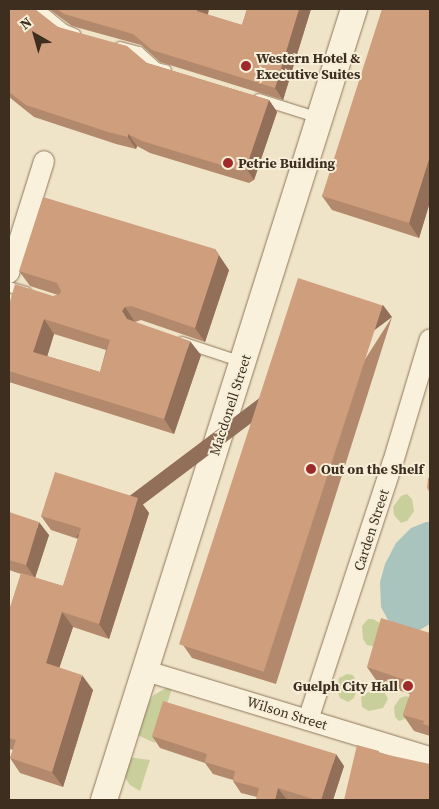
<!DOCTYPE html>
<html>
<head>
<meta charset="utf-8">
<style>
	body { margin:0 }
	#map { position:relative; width:439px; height:809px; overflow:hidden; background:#f0e4c8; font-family:"Source Serif 4",serif }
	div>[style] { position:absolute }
	.green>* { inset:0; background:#c9cf9b }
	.water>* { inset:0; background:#a9c4bc }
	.roads { filter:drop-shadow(0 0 1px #8d765c) drop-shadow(0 0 1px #8d765c) }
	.service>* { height:10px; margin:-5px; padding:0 5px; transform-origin:5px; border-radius:5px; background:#faf1dc }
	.minor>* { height:20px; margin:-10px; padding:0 10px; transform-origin:10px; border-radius:10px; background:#faf1dc }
	.tertiary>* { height:26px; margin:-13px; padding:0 13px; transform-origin:13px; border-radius:13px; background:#faf1dc }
	.wall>* { inset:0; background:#b2896c }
	.shaded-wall>* { inset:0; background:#916f58; transform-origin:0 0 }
	.building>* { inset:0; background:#cf9f7d; transform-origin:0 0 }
	.dots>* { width:14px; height:14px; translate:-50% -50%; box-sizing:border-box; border:2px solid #f7eed8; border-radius:50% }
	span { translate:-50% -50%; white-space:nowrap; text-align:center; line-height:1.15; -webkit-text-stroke:4px #f7eed8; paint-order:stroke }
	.poi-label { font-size:14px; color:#3d2e20; font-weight:700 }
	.left { translate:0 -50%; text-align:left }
	.right { translate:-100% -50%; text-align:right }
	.street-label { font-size:14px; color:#3d2e20 }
	.frame { position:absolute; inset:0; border:10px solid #3d2e20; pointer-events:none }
	.north { position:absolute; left:10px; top:10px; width:50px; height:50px; -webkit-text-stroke:4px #f7eed8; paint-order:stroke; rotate:322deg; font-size:14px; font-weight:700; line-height:20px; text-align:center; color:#3d2e20 }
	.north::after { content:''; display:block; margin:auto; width:18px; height:22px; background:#3d2e20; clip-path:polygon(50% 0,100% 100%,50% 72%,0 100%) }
</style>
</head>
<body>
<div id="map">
	<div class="green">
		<div style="clip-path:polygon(407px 494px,412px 499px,414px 511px,407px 521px,401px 523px,394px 515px,393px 507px,401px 496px)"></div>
		<div style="clip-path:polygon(368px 619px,373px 619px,380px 623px,377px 647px,367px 645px,363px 639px,362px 626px)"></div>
		<div style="clip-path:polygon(347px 674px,353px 675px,358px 686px,354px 698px,348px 702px,340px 698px,337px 689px,339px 678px)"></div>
		<div style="clip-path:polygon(166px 688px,172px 688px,155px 743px,135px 734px,150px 700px,154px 695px)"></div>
		<div style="clip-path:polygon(373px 689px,385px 693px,388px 699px,383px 708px,369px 711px,362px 707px,361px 697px)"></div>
		<div style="clip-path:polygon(406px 696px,411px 698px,408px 718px,399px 721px,395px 717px,394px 707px,400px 698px)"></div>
		<div style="clip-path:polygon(128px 757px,150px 760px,140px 791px,130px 785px,126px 779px,124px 773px)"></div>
	</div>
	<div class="water">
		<div style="clip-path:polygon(426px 522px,430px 522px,430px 624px,418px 631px,389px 622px,381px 607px,380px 582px,385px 564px,396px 543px,411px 528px)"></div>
	</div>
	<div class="roads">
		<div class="service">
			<div style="left:39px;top:9px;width:33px;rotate:39deg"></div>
			<div style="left:65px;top:30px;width:11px;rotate:22deg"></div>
			<div style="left:120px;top:47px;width:20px;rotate:15deg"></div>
			<div style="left:139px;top:52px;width:24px;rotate:42deg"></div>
			<div style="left:157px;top:68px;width:9px;rotate:13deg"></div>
			<div style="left:259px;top:99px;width:63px;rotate:17.6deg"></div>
			<div style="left:9px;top:287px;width:18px;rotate:16deg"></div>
			<div style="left:182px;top:342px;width:63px;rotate:18.4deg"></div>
		</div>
		<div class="minor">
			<div style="left:9px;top:273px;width:117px;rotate:-72.6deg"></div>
			<div style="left:143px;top:670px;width:300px;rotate:16.9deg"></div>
			<div style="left:308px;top:720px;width:272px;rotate:-71.8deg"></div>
			<div style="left:393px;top:462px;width:128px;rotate:-73.3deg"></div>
		</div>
		<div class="tertiary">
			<div style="left:104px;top:800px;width:830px;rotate:-72.46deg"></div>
		</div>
	</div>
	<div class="wall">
		<div style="clip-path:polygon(9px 9px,58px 27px,147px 63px,269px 100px,277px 112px,254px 180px,249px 183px,150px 153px,137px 146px,136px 149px,116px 144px,34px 117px,9px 97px)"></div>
		<div style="clip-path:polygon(49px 9px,209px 9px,208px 15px,242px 25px,247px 9px,311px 9px,283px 100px,160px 62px,141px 45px,72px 26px)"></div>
		<div style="clip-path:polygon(430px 9px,430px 202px,419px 238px,332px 210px,322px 196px)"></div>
		<div style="clip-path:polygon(evenodd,229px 270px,205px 342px,141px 320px,135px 322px,201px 355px,174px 434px,9px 382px,9px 305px,58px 295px,30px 286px,19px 271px,229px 270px,54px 334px,106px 350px,100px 372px,47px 356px,54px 334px)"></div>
		<div style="clip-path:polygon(392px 317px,276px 684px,192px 658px,183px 645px)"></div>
		<div style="clip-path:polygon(138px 498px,149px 513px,109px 639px,73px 627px,59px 668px,93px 690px,63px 787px,20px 773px,10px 758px,13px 750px,9px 749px,9px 611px,21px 574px,9px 570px,9px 512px,49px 535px,35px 578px,63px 586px,78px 539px,51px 530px,41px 516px)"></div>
		<div style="clip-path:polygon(430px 633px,430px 736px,414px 731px,403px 715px,410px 694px,378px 683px,367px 667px)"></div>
		<div style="clip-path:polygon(152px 736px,344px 766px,333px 800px,256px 800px,257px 797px,241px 793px,233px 781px,233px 780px,213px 774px,205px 763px,160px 748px)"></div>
	</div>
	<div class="shaded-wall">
		<div style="clip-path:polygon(197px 9px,209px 9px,205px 23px,197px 11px)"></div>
		<div style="clip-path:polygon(299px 9px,311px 9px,283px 100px,275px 88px)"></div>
		<div style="clip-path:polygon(269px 100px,277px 112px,254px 180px,246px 168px)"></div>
		<div style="clip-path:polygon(128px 134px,137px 146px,136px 149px,128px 137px)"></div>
		<div style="clip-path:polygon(430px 156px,430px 202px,419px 238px,409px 223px)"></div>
		<div style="clip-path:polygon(215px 249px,229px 270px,205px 342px,195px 328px)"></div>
		<div style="left:383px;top:305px;width:15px;height:384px;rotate:53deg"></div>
		<div style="clip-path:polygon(125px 307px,135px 322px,127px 319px,122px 311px)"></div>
		<div style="clip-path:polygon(44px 319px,54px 334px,44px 367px,33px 352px)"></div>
		<div style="clip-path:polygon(190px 341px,201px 355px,174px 434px,164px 419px)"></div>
		<div style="clip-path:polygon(138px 498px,149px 513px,109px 639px,99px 624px)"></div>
		<div style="clip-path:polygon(39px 522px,49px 535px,35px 578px,26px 565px)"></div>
		<div style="clip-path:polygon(62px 612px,73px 627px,56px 678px,46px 663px)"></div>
		<div style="clip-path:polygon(82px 675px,93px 690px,63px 787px,52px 772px)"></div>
		<div style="clip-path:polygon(336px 754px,344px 766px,333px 800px,321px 800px)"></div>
		<div style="clip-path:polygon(278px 788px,287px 800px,275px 800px)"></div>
	</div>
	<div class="building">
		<div style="clip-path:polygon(9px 9px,35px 9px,58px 27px,127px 46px,147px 63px,269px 100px,246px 168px,241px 171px,142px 141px,128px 134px,128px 137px,108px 132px,26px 105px,9px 92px)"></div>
		<div style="clip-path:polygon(57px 9px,197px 9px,197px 11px,242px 25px,247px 9px,299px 9px,275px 88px,152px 50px,133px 34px,64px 14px)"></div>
		<div style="clip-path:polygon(382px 9px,430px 9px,430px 156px,409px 223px,322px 196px)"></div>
		<div style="clip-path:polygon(evenodd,43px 197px,215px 249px,219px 255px,195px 328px,131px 306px,125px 307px,122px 311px,127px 319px,190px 341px,164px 419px,9px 371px,9px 305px,15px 284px,53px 296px,59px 295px,61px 291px,57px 283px,19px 271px,43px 197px,44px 319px,110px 340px,100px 372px,33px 352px,44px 319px)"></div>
		<div style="left:298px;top:278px;width:89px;height:385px;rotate:18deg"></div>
		<div style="clip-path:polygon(55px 472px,138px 498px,99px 624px,62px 612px,46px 663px,82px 675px,52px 772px,10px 758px,16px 740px,9px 738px,9px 611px,21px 573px,63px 586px,81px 528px,41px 516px)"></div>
		<div style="clip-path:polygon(428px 478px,430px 478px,430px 493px,427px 488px)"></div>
		<div style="clip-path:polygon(9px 512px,39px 522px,26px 565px,9px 560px)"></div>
		<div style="clip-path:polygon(381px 618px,430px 633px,430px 726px,423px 724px,424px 721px,403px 715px,414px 683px,367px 667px)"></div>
		<div style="clip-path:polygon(163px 701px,336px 754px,321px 800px,316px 800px,278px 788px,275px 800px,256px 800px,259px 788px,233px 781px,235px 771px,205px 762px,207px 754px,152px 736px)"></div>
		<div style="clip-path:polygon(357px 745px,379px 751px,379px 753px,430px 764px,430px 800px,344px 800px)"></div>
	</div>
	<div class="dots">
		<div style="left:246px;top:66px;background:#9e2a2b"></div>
		<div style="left:228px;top:163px;background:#9e2a2b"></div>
		<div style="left:311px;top:469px;background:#9e2a2b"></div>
		<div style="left:408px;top:686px;background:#9e2a2b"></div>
	</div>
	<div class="poi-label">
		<span class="left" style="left:256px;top:66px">Western Hotel &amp;<br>Executive Suites</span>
		<span class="left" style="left:238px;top:163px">Petrie Building</span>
		<span class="left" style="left:321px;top:469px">Out on the Shelf</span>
		<span class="right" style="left:398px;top:686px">Guelph City Hall</span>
	</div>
	<div class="street-label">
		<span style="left:230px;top:405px;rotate:-72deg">Macdonell Street</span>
		<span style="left:371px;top:530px;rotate:-72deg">Carden Street</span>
		<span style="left:287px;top:713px;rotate:17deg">Wilson Street</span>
	</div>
	<div class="frame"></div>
	<div class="north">N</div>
</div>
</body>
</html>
